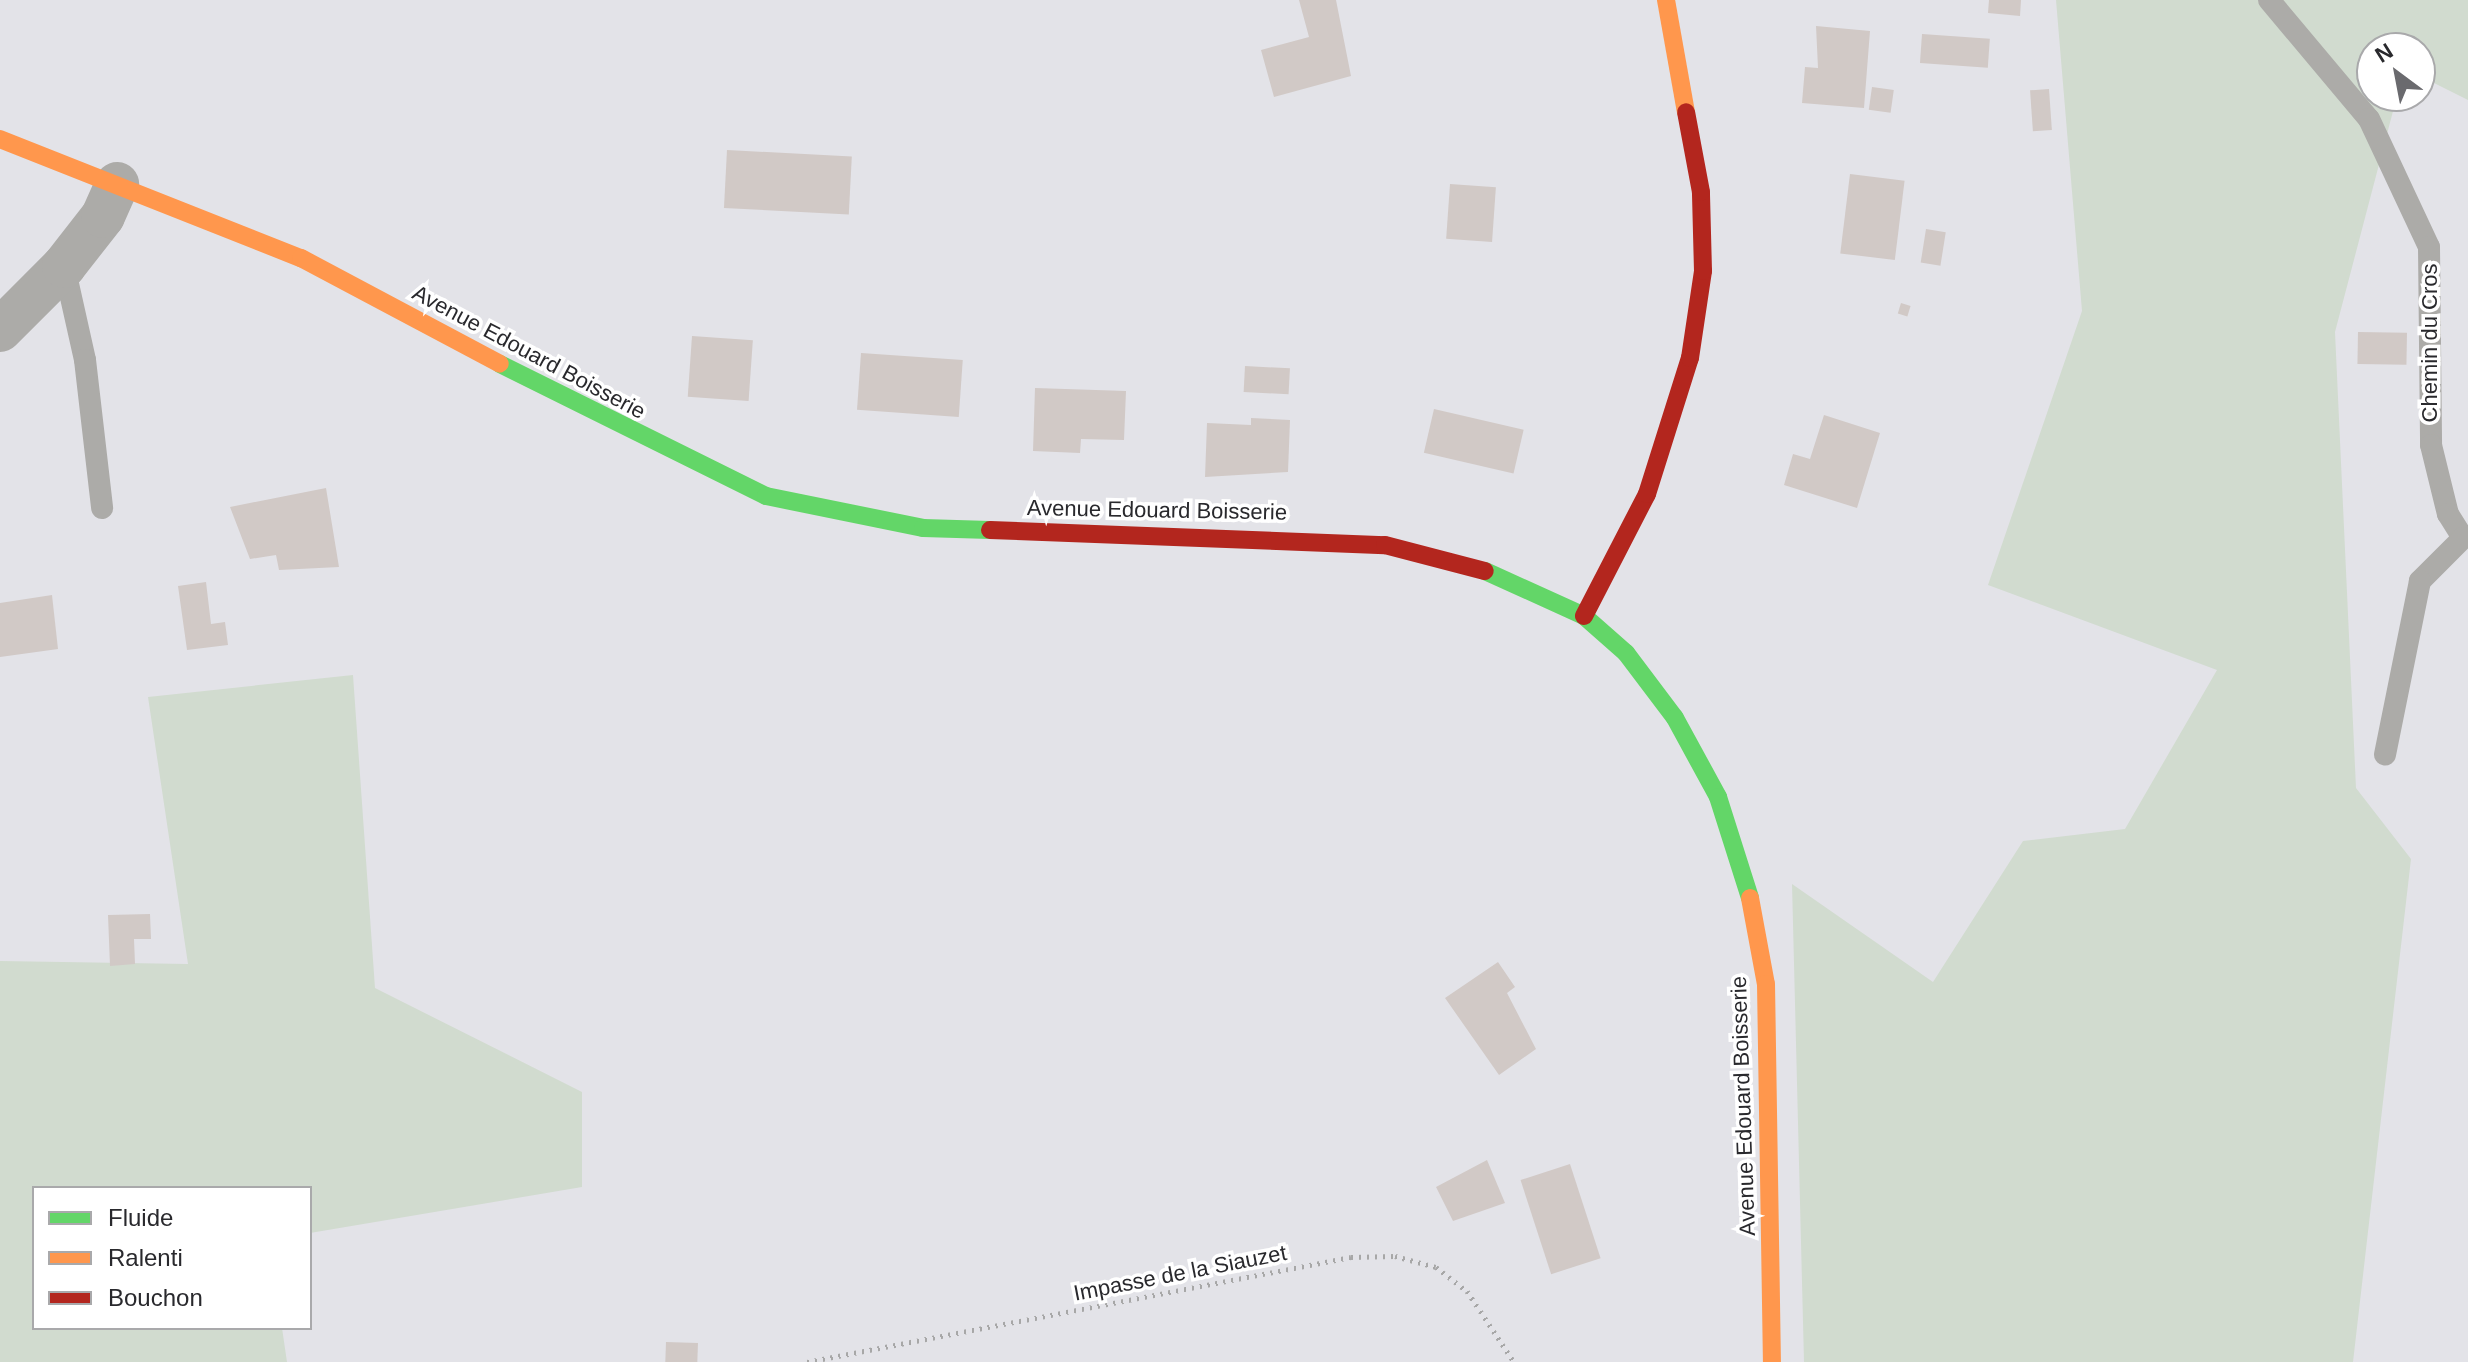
<!DOCTYPE html>
<html>
<head>
<meta charset="utf-8">
<style>
	body { margin:0 }
	#map { position:relative; width:2468px; height:1362px; overflow:hidden; background:#e3e3e8; font-family:Helvetica,sans-serif }
	div>[style] { position:absolute }
	.green>* { inset:0; background:#d1dbcf }
	.building>* { inset:0; background:#d1c9c6; transform-origin:0 0 }
	.path>* { height:5px; margin-top:-2.5px; transform-origin:0; background:repeating-linear-gradient(90deg,#a7a7a7 0 2px,transparent 0 8px) }
	.lane>* { height:22px; margin:-11px; padding:0 11px; transform-origin:11px; border-radius:11px; background:#acaba8 }
	.street>* { height:44px; margin:-22px; padding:0 22px; transform-origin:22px; border-radius:22px; background:#acaba8 }
	.fast>* { height:18px; margin:-9px; padding:0 9px; transform-origin:9px; border-radius:9px; background:#63d668 }
	.slow>* { height:18px; margin:-9px; padding:0 9px; transform-origin:9px; border-radius:9px; background:#ff974d }
	.jam>* { height:18px; margin:-9px; padding:0 9px; transform-origin:9px; border-radius:9px; background:#b3261e }
	span { translate:-50% -50%; white-space:nowrap; text-align:center; line-height:1.15; -webkit-text-stroke:7px #fff; paint-order:stroke }
	.street-label { font-size:22px; color:#29292d }
	.legend { position:absolute; left:32px; top:1186px; width:280px; height:144px; box-sizing:border-box; background:#fff; border:2px solid #a9a9ab; margin:0; padding:10px 14px; list-style:none; font-size:24px; color:#29292d }
	.legend li { display:flex; align-items:center; gap:16px; height:40px }
	.legend b { width:40px; border:2px solid #a9a9ab }
	.north { position:absolute; left:2356px; top:32px; width:80px; height:80px; box-sizing:border-box; background:#fff; border:2px solid #a9a9ab; border-radius:50%; rotate:328deg; font-size:22px; font-weight:700; line-height:32px; text-align:center; color:#29292d }
	.north::after { content:''; display:block; margin:auto; width:28px; height:36px; background:#6a6a6e; clip-path:polygon(50% 0,100% 100%,50% 72%,0 100%) }
</style>
</head>
<body>
<div id="map">
	<div class="green">
		<div style="clip-path:polygon(2056px 0,2468px 0,2468px 100px,2420px 76px,2420px 48px,2372px 48px,2372px 96px,2397px 96px,2335px 332px,2356px 788px,2411px 859px,2353px 1362px,1804px 1362px,1792px 884px,1933px 982px,2023px 841px,2125px 829px,2217px 670px,1988px 585px,2082px 311px)"></div>
		<div style="clip-path:polygon(353px 675px,375px 988px,582px 1092px,582px 1187px,310px 1233px,310px 1188px,34px 1188px,34px 1328px,282px 1328px,287px 1362px,0 1362px,0 961px,188px 964px,148px 697px)"></div>
	</div>
	<div class="building">
		<div style="clip-path:polygon(1299px 0,1336px 0,1351px 76px,1274px 97px,1261px 50px,1309px 37px)"></div>
		<div style="clip-path:polygon(1989px 0,2021px 0,2020px 16px,1988px 13px)"></div>
		<div style="clip-path:polygon(1816px 26px,1870px 31px,1864px 108px,1802px 103px,1805px 67px,1818px 68px)"></div>
		<div style="left:1922px;top:34px;width:68px;height:29px;rotate:4deg"></div>
		<div style="left:1872px;top:87px;width:22px;height:23px;rotate:8deg"></div>
		<div style="left:2049px;top:89px;width:41px;height:19px;rotate:86deg"></div>
		<div style="left:727px;top:150px;width:125px;height:58px;rotate:3deg"></div>
		<div style="left:1850px;top:174px;width:55px;height:80px;rotate:7deg"></div>
		<div style="left:1450px;top:184px;width:46px;height:55px;rotate:4deg"></div>
		<div style="left:1926px;top:229px;width:20px;height:34px;rotate:9deg"></div>
		<div style="left:1901px;top:303px;width:10px;height:11px;rotate:17deg"></div>
		<div style="left:2358px;top:332px;width:49px;height:32px;rotate:1deg"></div>
		<div style="left:692px;top:336px;width:61px;height:61px;rotate:4deg"></div>
		<div style="left:861px;top:353px;width:102px;height:57px;rotate:4deg"></div>
		<div style="left:1245px;top:366px;width:45px;height:26px;rotate:3deg"></div>
		<div style="clip-path:polygon(1035px 388px,1126px 391px,1124px 440px,1081px 439px,1080px 453px,1033px 451px)"></div>
		<div style="left:1434px;top:409px;width:92px;height:45px;rotate:13deg"></div>
		<div style="clip-path:polygon(1824px 415px,1880px 433px,1857px 508px,1784px 485px,1793px 454px,1810px 459px)"></div>
		<div style="clip-path:polygon(1251px 418px,1290px 420px,1288px 472px,1205px 477px,1207px 423px,1251px 425px)"></div>
		<div style="clip-path:polygon(326px 488px,339px 567px,279px 570px,276px 555px,250px 559px,230px 507px)"></div>
		<div style="clip-path:polygon(206px 582px,211px 624px,225px 622px,228px 645px,187px 650px,178px 586px)"></div>
		<div style="clip-path:polygon(52px 595px,58px 649px,0 657px,0 603px)"></div>
		<div style="clip-path:polygon(150px 914px,151px 939px,134px 939px,135px 964px,110px 966px,108px 915px)"></div>
		<div style="clip-path:polygon(1498px 962px,1515px 987px,1507px 993px,1536px 1049px,1499px 1075px,1445px 998px)"></div>
		<div style="clip-path:polygon(1487px 1160px,1505px 1203px,1453px 1221px,1436px 1187px)"></div>
		<div style="left:1570px;top:1164px;width:99px;height:52px;rotate:72deg"></div>
		<div style="left:666px;top:1342px;width:32px;height:20px;rotate:2deg"></div>
	</div>
	<div class="path">
		<div style="left:807px;top:1362px;width:554px;rotate:-10.92deg"></div>
		<div style="left:1351px;top:1257px;width:44px;rotate:-1.3deg"></div>
		<div style="left:1395px;top:1256px;width:42px;rotate:15deg"></div>
		<div style="left:1436px;top:1267px;width:39px;rotate:38deg"></div>
		<div style="left:1467px;top:1291px;width:85px;rotate:56.5deg"></div>
	</div>
	<div class="lane">
		<div style="left:2269px;top:0;width:155px;rotate:50deg"></div>
		<div style="left:2369px;top:119px;width:141px;rotate:64.9deg"></div>
		<div style="left:2429px;top:247px;width:198px;rotate:89.4deg"></div>
		<div style="left:2431px;top:445px;width:71px;rotate:76.2deg"></div>
		<div style="left:2448px;top:514px;width:28px;rotate:58deg"></div>
		<div style="left:2463px;top:538px;width:61px;rotate:135deg"></div>
		<div style="left:2420px;top:581px;width:177px;rotate:101.4deg"></div>
		<div style="left:64px;top:266px;width:96px;rotate:77.4deg"></div>
		<div style="left:85px;top:360px;width:149px;rotate:83.4deg"></div>
	</div>
	<div class="street">
		<div style="left:0;top:330px;width:91px;rotate:-45deg"></div>
		<div style="left:64px;top:266px;width:63px;rotate:-52deg"></div>
		<div style="left:103px;top:216px;width:35px;rotate:-66deg"></div>
	</div>
	<div class="fast">
		<div style="left:500px;top:364px;width:297px;rotate:26.4deg"></div>
		<div style="left:766px;top:496px;width:160px;rotate:11.5deg"></div>
		<div style="left:923px;top:528px;width:67px;rotate:1.7deg"></div>
		<div style="left:1485px;top:571px;width:109px;rotate:24.4deg"></div>
		<div style="left:1584px;top:616px;width:56px;rotate:41.4deg"></div>
		<div style="left:1626px;top:653px;width:81px;rotate:53deg"></div>
		<div style="left:1675px;top:718px;width:90px;rotate:61.4deg"></div>
		<div style="left:1718px;top:797px;width:106px;rotate:72.4deg"></div>
	</div>
	<div class="slow">
		<div style="left:1666px;top:0;width:114px;rotate:79.9deg"></div>
		<div style="left:0;top:139px;width:324px;rotate:21.6deg"></div>
		<div style="left:301px;top:258px;width:225px;rotate:28deg"></div>
		<div style="left:1750px;top:898px;width:87px;rotate:79.5deg"></div>
		<div style="left:1766px;top:984px;width:378px;rotate:89.1deg"></div>
	</div>
	<div class="jam">
		<div style="left:990px;top:530px;width:395px;rotate:2.2deg"></div>
		<div style="left:1385px;top:545px;width:103px;rotate:14.6deg"></div>
		<div style="left:1584px;top:616px;width:137px;rotate:-62.7deg"></div>
		<div style="left:1647px;top:494px;width:143px;rotate:-72.5deg"></div>
		<div style="left:1690px;top:358px;width:88px;rotate:-81.5deg"></div>
		<div style="left:1703px;top:271px;width:79px;rotate:-91.5deg"></div>
		<div style="left:1701px;top:192px;width:81px;rotate:-100.6deg"></div>
	</div>
	<div class="street-label">
		<span style="left:2430px;top:343px;rotate:-90deg">Chemin du Cros</span>
		<span style="left:529px;top:352px;rotate:28deg">Avenue Edouard Boisserie</span>
		<span style="left:1157px;top:510px;rotate:1deg">Avenue Edouard Boisserie</span>
		<span style="left:1743px;top:1106px;rotate:-92deg">Avenue Edouard Boisserie</span>
		<span style="left:1180px;top:1273px;rotate:-11deg">Impasse de la Siauzet</span>
	</div>
	<ul class="legend">
	<li><b style="height:10px;background:#63d668"></b>Fluide</li>
	<li><b style="height:10px;background:#ff974d"></b>Ralenti</li>
	<li><b style="height:10px;background:#b3261e"></b>Bouchon</li>
	</ul>
	<div class="north">N</div>
</div>
</body>
</html>
